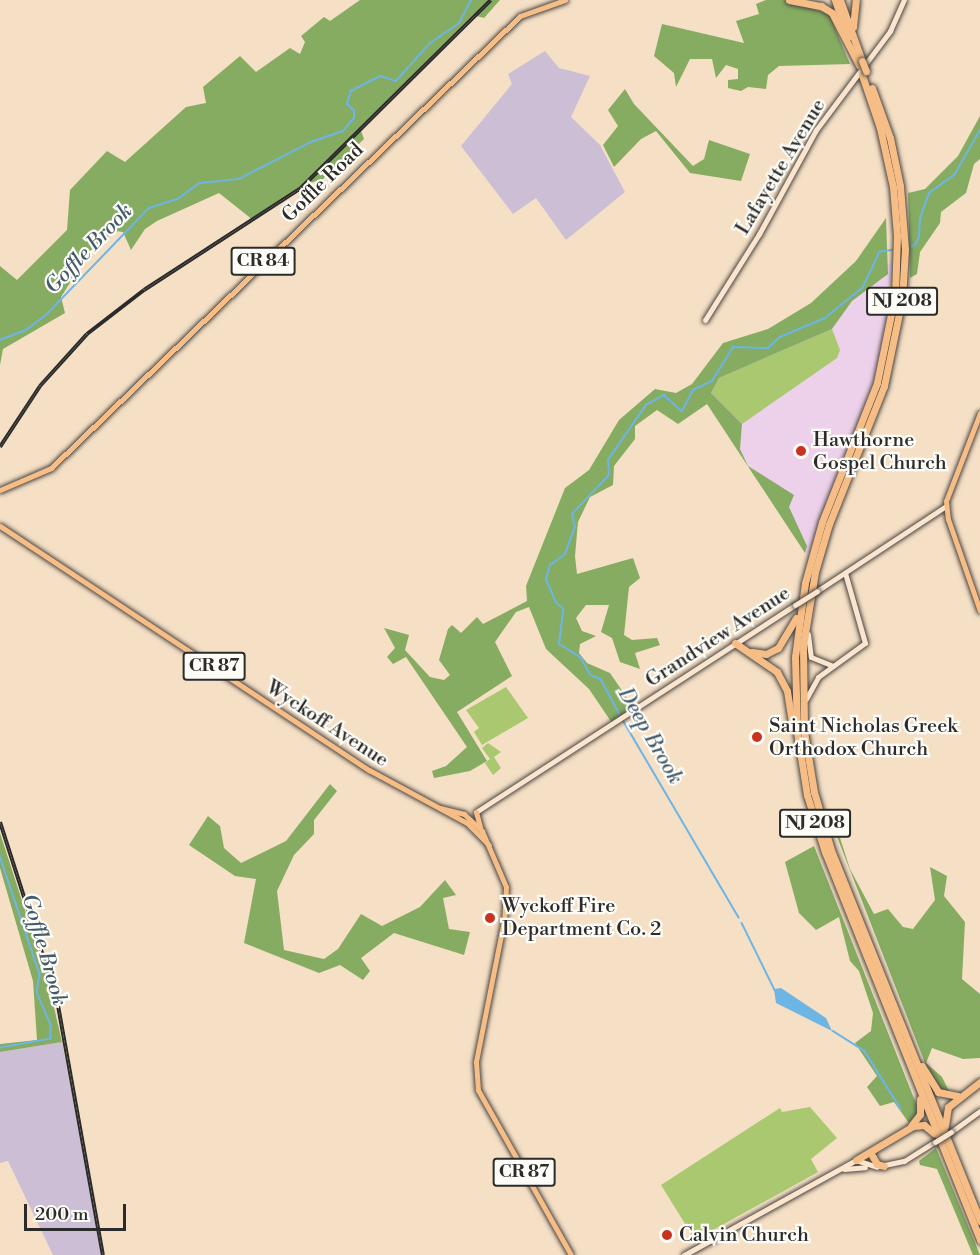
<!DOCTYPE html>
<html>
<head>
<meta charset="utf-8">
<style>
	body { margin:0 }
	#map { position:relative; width:980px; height:1255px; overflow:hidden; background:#f5dfc5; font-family:"Libre Bodoni",serif }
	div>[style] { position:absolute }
	.built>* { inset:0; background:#edd0e9 }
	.industrial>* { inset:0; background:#ccbed4 }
	.green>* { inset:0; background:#a9c870 }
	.forest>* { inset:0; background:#86ac62 }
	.water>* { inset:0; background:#6db5e5 }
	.stream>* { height:1.5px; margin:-0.75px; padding:0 0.75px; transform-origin:0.75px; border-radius:0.75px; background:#6db5e5 }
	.roads { filter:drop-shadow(0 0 2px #494642) drop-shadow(0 0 2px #494642) }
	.secondary>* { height:5px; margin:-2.5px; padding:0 2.5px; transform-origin:2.5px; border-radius:2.5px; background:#fbe5cf }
	.primary>* { height:5px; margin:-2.5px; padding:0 2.5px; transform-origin:2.5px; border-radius:2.5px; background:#f6be86 }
	.highway>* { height:7px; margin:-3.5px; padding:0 3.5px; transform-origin:3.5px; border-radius:3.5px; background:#f6be86 }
	.rail>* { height:4px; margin-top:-2px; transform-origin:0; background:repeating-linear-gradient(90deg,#fdfcf7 0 4.5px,#2b2b2b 0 9px); box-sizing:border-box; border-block:2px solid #2b2b2b }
	.bridges { filter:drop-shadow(0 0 2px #494642) drop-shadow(0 0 2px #494642) }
	.secondary-bridge>* { height:5px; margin:-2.5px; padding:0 2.5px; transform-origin:2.5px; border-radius:2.5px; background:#fbe5cf }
	.highway-bridge>* { height:7px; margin:-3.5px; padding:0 3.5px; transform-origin:3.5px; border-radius:3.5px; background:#f6be86 }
	.dots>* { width:16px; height:16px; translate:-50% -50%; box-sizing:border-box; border:3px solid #fdfcf7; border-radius:50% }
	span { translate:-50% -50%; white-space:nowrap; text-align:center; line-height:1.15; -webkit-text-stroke:4.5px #fdfcf7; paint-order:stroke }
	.shield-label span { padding:2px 4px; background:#fdfcf7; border:2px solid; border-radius:4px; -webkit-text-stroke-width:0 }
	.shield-label { font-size:18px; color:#2b2b2b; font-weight:700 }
	.street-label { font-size:20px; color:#2b2b2b }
	.poi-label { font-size:20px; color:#2b2b2b }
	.left { translate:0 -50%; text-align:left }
	.water-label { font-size:21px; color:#425b6c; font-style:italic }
	.scale { position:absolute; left:24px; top:1204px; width:102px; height:27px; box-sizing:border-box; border:3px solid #2b2b2b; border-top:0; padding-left:8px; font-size:18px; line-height:21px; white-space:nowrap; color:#2b2b2b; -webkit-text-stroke:4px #fdfcf7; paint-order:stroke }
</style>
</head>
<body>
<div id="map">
	<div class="built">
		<div style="clip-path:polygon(892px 261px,888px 319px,877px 371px,808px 555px,708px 403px,720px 362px,825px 313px)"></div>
	</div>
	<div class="industrial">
		<div style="clip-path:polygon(545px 51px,559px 68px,590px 76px,571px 117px,600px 145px,625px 192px,566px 240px,536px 198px,513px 214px,461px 146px,512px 84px,508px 74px)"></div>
		<div style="clip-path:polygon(62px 1042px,97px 1227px,104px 1255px,53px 1255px,8px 1161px,0 1163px,0 1052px)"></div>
	</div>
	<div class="green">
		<div style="clip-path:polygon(832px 329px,840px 350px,837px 358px,742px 424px,711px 393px,719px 378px)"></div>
		<div style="clip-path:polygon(506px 687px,528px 718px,482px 745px,474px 732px,479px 728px,466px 710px)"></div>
		<div style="clip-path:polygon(488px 743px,501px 752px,494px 757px,501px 768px,493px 775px,485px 763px,490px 759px,482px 748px)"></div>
		<div style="clip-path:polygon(810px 1107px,837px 1138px,811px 1159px,818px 1172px,695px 1240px,661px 1185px,780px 1108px,782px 1112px)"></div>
	</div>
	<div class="forest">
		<div style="clip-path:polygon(360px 0,500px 0,484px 18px,473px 15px,360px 128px,364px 139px,323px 179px,301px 186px,253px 220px,219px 193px,157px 221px,145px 229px,131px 250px,123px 232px,115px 231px,90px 251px,61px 297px,65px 313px,3px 349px,0 365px,0 266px,17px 280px,67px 230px,70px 190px,107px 151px,125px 162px,186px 107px,206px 103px,203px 87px,240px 56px,256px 72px,290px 48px,300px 54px,305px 42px,301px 36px,324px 17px,330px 21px)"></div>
		<div style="clip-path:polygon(766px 0,784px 0,829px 14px,850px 64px,779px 66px,768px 75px,766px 89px,748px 87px,741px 91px,728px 88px,728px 80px,738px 79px,738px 69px,726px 65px,716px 78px,712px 59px,690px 59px,676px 87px,674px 73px,654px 56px,662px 24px,744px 43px,736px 21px,759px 14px,756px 4px)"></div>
		<div style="clip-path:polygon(625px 89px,634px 104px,693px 166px,704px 159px,709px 140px,750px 154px,741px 181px,690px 173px,656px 131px,641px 139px,614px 167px,603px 145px,618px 126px,608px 110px)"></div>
		<div style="clip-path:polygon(980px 116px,980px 159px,974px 164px,966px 193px,941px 212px,940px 223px,920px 252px,917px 274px,910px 278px,908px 193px,925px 189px,958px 156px)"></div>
		<div style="clip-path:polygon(886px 218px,888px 274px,852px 301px,832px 329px,719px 378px,711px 393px,742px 424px,740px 449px,748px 466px,794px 495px,789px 507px,807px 546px,805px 553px,707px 404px,678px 424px,657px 410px,635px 426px,635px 439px,614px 466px,613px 485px,590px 497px,578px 522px,575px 556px,577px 574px,633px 558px,640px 578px,629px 587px,624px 635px,632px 640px,657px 638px,660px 645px,635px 653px,640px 669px,620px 662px,612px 638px,601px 632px,609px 605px,586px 605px,576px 618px,582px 631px,596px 636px,580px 644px,579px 653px,587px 663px,610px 673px,634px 708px,612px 723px,589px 689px,546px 649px,529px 607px,516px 612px,495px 642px,512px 676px,457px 712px,487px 761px,470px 771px,434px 778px,432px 771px,446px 766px,467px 747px,406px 657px,393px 664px,387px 657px,395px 648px,384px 628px,409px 635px,405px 650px,430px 677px,444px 680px,450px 675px,439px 660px,448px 629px,452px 625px,461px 633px,477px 617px,483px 624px,527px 601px,526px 586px,565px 488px,589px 470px,619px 420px,655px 389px,676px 393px,692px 384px,723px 343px,768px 329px,811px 303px,856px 261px)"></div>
		<div style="clip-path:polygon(330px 784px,337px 791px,314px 820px,314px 834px,294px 855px,277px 891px,284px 950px,324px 959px,338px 949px,361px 914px,382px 926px,420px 907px,445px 880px,456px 895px,443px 898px,449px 929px,470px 932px,464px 955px,394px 933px,361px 958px,370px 971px,363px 980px,340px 965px,319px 973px,244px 943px,256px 879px,235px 876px,189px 845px,208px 816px,220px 826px,224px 848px,241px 863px,286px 841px)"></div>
		<div style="clip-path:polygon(827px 811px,832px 813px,850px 869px,874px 914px,888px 909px,903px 927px,913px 929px,935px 900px,930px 867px,947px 876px,944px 896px,965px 922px,962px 979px,980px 994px,980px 1058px,963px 1059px,932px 1048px,926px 1063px,942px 1077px,952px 1097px,936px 1091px)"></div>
		<div style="clip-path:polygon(0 833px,48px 981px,62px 1042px,0 1052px,0 1044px,37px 1040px,33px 981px,0 868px)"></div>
		<div style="clip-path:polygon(814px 846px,919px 1111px,909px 1123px,894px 1102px,880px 1106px,867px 1087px,877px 1076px,855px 1043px,871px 1031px,873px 1013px,859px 971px,850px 961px,839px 917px,816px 930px,799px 913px,785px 862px)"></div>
		<div style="clip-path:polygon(936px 1148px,980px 1255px,973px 1255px,937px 1169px,920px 1165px,919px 1161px)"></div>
	</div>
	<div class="water">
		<div style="clip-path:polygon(781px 988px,826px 1018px,832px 1031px,776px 1003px,774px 989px)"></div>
	</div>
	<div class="stream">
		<div style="left:908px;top:247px;width:7px;rotate:-16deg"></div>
		<div style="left:915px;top:245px;width:9px;rotate:-63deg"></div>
		<div style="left:919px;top:237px;width:19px;rotate:-87deg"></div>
		<div style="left:920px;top:218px;width:27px;rotate:-70deg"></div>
		<div style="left:929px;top:193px;width:32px;rotate:-36deg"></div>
		<div style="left:955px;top:174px;width:51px;rotate:-60.4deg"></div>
		<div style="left:0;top:340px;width:28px;rotate:-21deg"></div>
		<div style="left:26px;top:330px;width:25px;rotate:-37deg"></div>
		<div style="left:46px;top:315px;width:149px;rotate:-46.1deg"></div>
		<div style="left:149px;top:208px;width:32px;rotate:-18deg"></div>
		<div style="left:179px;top:198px;width:26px;rotate:-36deg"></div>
		<div style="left:200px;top:183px;width:39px;rotate:-6deg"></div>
		<div style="left:239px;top:179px;width:81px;rotate:-27.2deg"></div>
		<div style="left:311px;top:142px;width:34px;rotate:-19deg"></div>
		<div style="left:343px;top:131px;width:17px;rotate:-50deg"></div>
		<div style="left:354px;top:118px;width:7px;rotate:-90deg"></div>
		<div style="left:354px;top:111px;width:10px;rotate:-135deg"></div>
		<div style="left:347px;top:104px;width:14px;rotate:-73deg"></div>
		<div style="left:351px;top:91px;width:33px;rotate:-27deg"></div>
		<div style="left:380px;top:76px;width:17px;rotate:17deg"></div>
		<div style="left:396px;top:81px;width:50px;rotate:-48.3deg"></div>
		<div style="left:429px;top:44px;width:37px;rotate:-35deg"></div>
		<div style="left:459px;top:23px;width:26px;rotate:-62deg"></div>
		<div style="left:620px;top:716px;width:41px;rotate:-117.8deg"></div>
		<div style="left:601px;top:680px;width:12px;rotate:-156deg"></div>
		<div style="left:590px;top:675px;width:19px;rotate:-118deg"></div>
		<div style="left:581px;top:658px;width:26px;rotate:-148deg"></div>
		<div style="left:559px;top:644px;width:35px;rotate:-83deg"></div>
		<div style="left:563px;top:609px;width:9px;rotate:-139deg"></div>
		<div style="left:556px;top:603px;width:26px;rotate:-113deg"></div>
		<div style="left:546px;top:579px;width:15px;rotate:-74deg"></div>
		<div style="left:550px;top:565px;width:19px;rotate:-36deg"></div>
		<div style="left:565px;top:554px;width:29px;rotate:-70deg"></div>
		<div style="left:575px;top:527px;width:13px;rotate:-103deg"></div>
		<div style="left:572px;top:514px;width:54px;rotate:-46.5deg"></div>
		<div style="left:609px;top:475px;width:15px;rotate:-94deg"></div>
		<div style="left:608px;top:460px;width:67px;rotate:-55.4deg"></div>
		<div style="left:646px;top:405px;width:21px;rotate:-29deg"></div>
		<div style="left:664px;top:395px;width:24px;rotate:42deg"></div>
		<div style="left:682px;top:411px;width:24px;rotate:-62deg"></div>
		<div style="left:693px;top:390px;width:21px;rotate:-25deg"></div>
		<div style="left:712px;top:381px;width:40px;rotate:-58deg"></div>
		<div style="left:733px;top:347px;width:35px;rotate:2deg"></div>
		<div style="left:768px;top:348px;width:16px;rotate:-43deg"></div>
		<div style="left:780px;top:337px;width:49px;rotate:-22.9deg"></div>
		<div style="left:825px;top:318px;width:49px;rotate:-39.2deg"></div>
		<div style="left:863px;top:287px;width:38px;rotate:-65deg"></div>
		<div style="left:879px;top:252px;width:13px;rotate:-9deg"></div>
		<div style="left:623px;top:720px;width:229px;rotate:59.6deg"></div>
		<div style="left:0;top:856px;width:125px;rotate:71.3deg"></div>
		<div style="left:40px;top:974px;width:18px;rotate:99deg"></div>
		<div style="left:37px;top:992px;width:36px;rotate:67deg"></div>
		<div style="left:51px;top:1025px;width:14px;rotate:90deg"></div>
		<div style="left:51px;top:1039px;width:52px;rotate:170deg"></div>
		<div style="left:742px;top:923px;width:75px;rotate:63.8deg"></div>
		<div style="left:833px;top:1031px;width:36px;rotate:32deg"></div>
		<div style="left:864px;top:1050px;width:70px;rotate:57.9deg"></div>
	</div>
	<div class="roads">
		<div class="secondary">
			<div style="left:705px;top:320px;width:102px;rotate:-57.9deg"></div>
			<div style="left:759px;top:234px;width:119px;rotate:-61.3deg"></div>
			<div style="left:816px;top:130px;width:124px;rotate:-53.2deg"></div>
			<div style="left:890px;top:31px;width:34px;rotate:-66deg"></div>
			<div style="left:817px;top:591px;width:154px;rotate:-33.4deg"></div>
			<div style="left:808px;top:634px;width:23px;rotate:83deg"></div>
			<div style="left:811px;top:657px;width:22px;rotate:22deg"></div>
			<div style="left:806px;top:699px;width:25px;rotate:-61deg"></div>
			<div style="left:818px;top:677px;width:58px;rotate:-35.9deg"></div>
			<div style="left:865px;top:643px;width:73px;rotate:-105.9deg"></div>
			<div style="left:476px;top:812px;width:380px;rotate:-33deg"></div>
			<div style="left:951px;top:1132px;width:36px;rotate:-36deg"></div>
			<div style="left:880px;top:1166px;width:25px;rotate:-12deg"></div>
			<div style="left:904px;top:1161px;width:36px;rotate:-32deg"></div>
			<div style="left:844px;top:1169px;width:21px;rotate:-5deg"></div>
			<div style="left:684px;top:1255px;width:196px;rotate:-28.9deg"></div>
			<div style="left:856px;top:1160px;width:22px;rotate:18deg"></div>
		</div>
		<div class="primary">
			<div style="left:980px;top:413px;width:94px;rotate:111.1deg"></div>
			<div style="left:946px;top:501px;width:18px;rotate:84deg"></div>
			<div style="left:948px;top:519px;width:97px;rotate:70.8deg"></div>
			<div style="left:0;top:490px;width:56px;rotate:-23.3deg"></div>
			<div style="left:51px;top:468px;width:651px;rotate:-43.94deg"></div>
			<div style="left:520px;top:16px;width:48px;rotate:-19.6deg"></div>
			<div style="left:0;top:526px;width:442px;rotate:33.5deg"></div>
			<div style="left:369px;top:770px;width:111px;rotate:28.4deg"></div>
			<div style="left:467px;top:823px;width:31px;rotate:45deg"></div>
			<div style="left:440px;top:808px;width:25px;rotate:14deg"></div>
			<div style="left:464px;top:814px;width:25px;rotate:43deg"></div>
			<div style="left:482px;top:831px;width:61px;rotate:66.8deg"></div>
			<div style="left:506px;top:887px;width:33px;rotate:93deg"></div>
			<div style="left:504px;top:920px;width:145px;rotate:101.2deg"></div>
			<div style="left:476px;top:1062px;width:28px;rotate:86deg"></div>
			<div style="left:478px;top:1090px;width:189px;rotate:60.6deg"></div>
			<div style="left:476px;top:812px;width:16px;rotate:75deg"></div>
		</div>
		<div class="highway">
			<div style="left:789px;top:0;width:33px;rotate:11deg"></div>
			<div style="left:821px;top:6px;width:13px;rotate:32deg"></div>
			<div style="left:832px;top:13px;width:59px;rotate:62.6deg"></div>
			<div style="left:835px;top:0;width:39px;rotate:71deg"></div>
			<div style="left:840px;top:0;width:65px;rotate:70.2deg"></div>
			<div style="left:853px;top:27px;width:27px;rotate:-84deg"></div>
			<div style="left:862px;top:75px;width:56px;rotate:71.2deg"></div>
			<div style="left:880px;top:128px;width:60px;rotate:77.6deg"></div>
			<div style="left:893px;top:187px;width:49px;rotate:85.3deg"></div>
			<div style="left:897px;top:236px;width:59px;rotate:91.9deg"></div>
			<div style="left:895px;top:295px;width:90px;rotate:101.6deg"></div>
			<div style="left:877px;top:383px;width:149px;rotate:111.6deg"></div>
			<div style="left:822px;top:522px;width:63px;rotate:105.6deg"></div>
			<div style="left:805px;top:583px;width:75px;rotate:97.7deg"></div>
			<div style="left:795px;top:657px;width:75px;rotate:88.5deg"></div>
			<div style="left:797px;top:732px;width:64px;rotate:81deg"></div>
			<div style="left:807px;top:795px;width:60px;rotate:72.5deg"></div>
			<div style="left:825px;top:852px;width:418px;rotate:68.2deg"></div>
			<div style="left:872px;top:88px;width:53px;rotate:70.2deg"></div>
			<div style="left:890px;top:138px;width:49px;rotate:78.2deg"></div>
			<div style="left:900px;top:186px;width:63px;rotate:85.5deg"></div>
			<div style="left:905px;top:249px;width:50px;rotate:93.4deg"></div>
			<div style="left:902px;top:299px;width:89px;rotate:101.7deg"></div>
			<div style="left:884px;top:386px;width:149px;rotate:111.7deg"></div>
			<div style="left:829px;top:524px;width:50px;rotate:106.3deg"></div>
			<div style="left:815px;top:572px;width:75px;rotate:99.2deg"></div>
			<div style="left:803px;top:646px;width:85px;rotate:89.3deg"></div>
			<div style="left:804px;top:731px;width:62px;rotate:80.7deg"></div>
			<div style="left:814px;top:792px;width:60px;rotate:73.7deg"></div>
			<div style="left:831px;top:850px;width:400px;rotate:68.1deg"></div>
			<div style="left:735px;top:643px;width:51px;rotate:34.6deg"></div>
			<div style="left:777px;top:672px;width:21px;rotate:62deg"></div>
			<div style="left:787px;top:691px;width:32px;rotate:81deg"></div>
			<div style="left:752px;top:652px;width:14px;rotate:8deg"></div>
			<div style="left:766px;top:654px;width:13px;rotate:-27deg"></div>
			<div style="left:778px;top:648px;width:35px;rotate:-59deg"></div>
			<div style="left:922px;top:1066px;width:31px;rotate:58deg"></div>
			<div style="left:938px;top:1092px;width:20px;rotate:11deg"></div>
			<div style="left:911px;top:1126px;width:15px;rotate:-53deg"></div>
			<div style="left:920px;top:1114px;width:15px;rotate:-90deg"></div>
			<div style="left:945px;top:1126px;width:19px;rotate:-81deg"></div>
			<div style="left:948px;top:1107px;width:41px;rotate:-38deg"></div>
			<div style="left:870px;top:1152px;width:14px;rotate:60deg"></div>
			<div style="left:877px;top:1164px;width:7px;rotate:16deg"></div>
			<div style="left:856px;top:1160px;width:66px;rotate:-30.8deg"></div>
			<div style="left:913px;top:1126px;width:11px;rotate:-5deg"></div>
			<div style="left:924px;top:1125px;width:13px;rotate:39deg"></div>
		</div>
	</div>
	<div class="rail">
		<div style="left:0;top:447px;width:73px;rotate:-56.7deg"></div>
		<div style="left:40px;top:386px;width:70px;rotate:-47.9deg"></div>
		<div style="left:87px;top:334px;width:72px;rotate:-37.7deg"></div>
		<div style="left:144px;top:290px;width:187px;rotate:-33deg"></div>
		<div style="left:301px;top:188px;width:267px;rotate:-44.7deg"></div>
		<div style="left:0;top:822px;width:187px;rotate:72.2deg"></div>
		<div style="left:57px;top:1000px;width:259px;rotate:79.8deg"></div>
	</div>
	<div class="bridges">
		<div class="secondary-bridge">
			<div style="left:795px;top:605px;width:26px;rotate:-32deg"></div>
			<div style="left:935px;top:1142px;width:19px;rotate:-32deg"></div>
		</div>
		<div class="highway-bridge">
			<div style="left:862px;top:61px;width:11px;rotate:68deg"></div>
		</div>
	</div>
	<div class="dots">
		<div style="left:801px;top:451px;background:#c8321e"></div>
		<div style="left:757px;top:737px;background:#c8321e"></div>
		<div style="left:490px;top:918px;background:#c8321e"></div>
		<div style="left:667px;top:1235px;background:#c8321e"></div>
	</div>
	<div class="shield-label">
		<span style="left:263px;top:261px">CR 84</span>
		<span style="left:902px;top:301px">NJ 208</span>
		<span style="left:214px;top:666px">CR 87</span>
		<span style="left:815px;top:823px">NJ 208</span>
		<span style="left:524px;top:1172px">CR 87</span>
	</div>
	<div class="street-label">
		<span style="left:781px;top:167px;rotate:-59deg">Lafayette Avenue</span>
		<span style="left:323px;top:183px;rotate:-44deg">Goffle Road</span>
		<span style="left:718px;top:637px;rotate:-33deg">Grandview Avenue</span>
		<span style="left:327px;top:724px;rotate:33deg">Wyckoff Avenue</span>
	</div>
	<div class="poi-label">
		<span class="left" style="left:813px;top:452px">Hawthorne<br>Gospel Church</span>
		<span class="left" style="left:769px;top:738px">Saint Nicholas Greek<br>Orthodox Church</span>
		<span class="left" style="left:502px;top:918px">Wyckoff Fire<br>Department Co. 2</span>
		<span class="left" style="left:679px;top:1235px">Calvin Church</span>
	</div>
	<div class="water-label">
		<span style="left:89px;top:249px;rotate:-46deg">Goffle Brook</span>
		<span style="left:650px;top:736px;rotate:60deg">Deep Brook</span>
		<span style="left:44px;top:950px;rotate:74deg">Goffle Brook</span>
	</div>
	<div class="scale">200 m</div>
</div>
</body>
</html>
